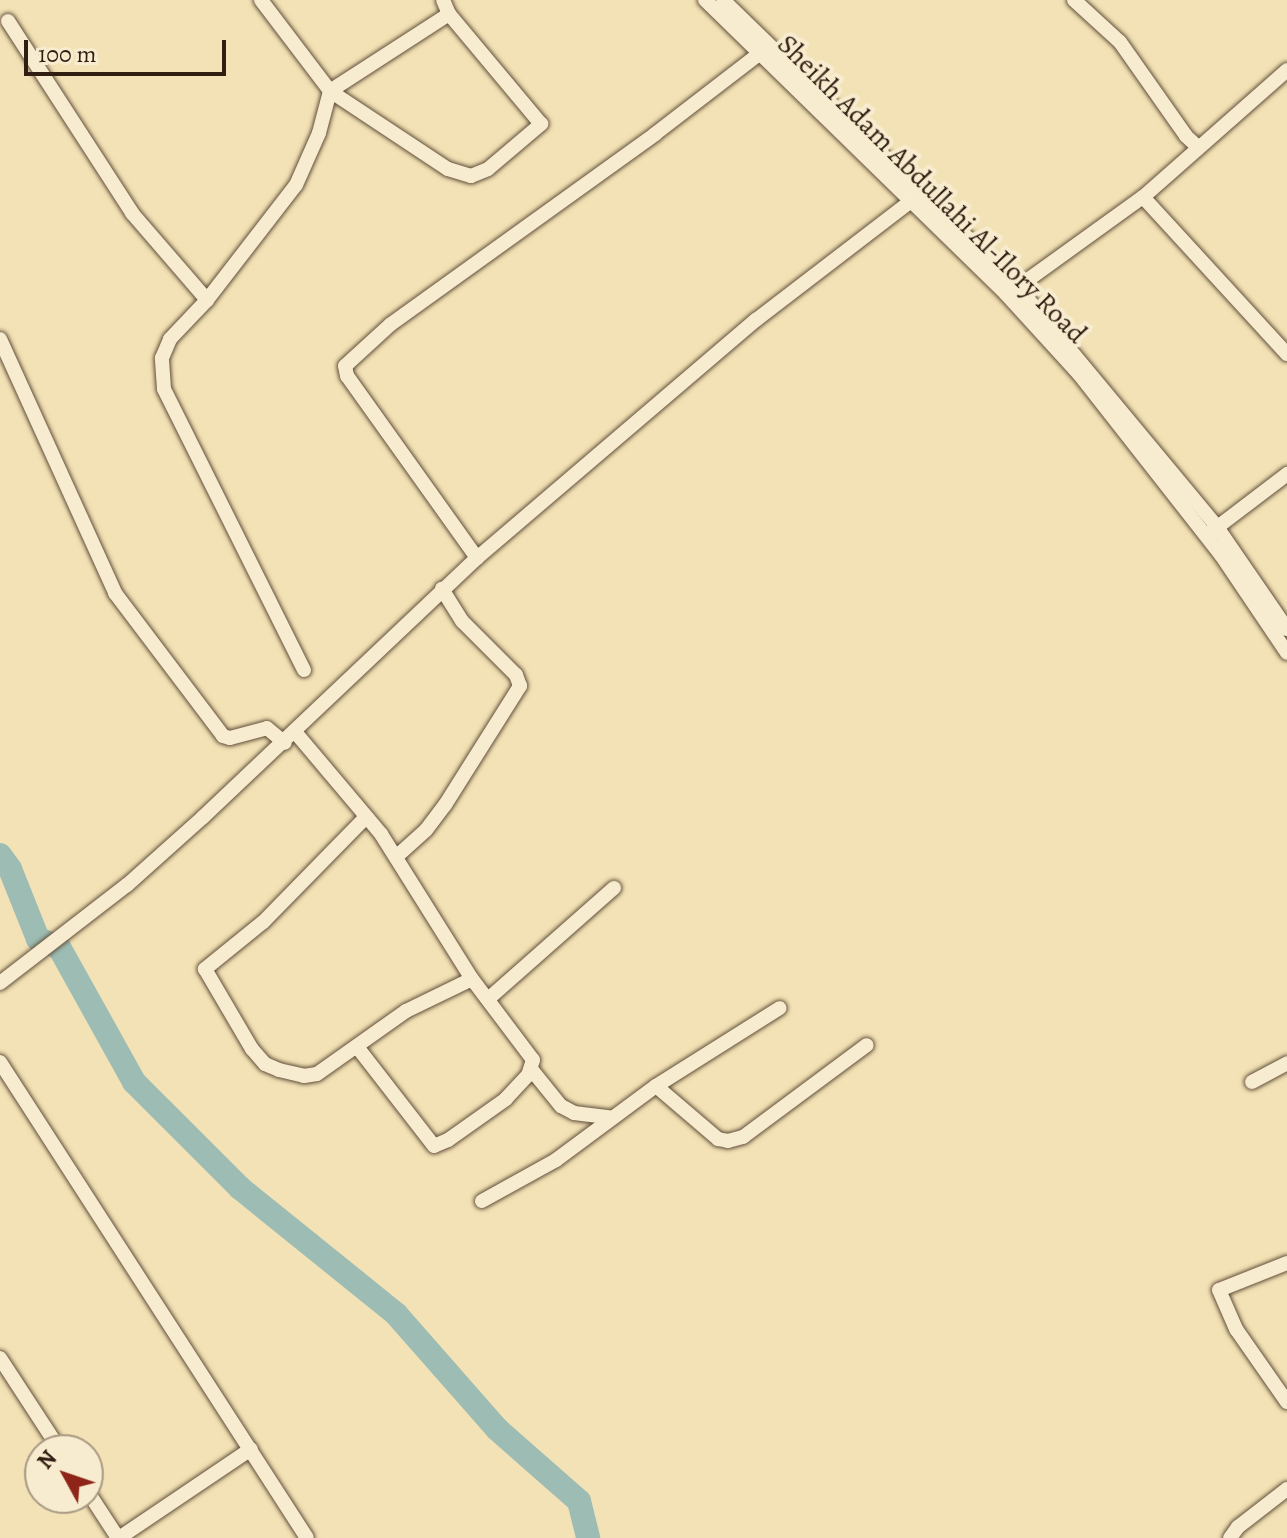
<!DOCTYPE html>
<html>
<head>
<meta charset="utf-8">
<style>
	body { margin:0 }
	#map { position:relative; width:1287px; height:1538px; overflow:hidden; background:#f3e2b5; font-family:Alegreya,serif }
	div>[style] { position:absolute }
	.river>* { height:24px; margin:-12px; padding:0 12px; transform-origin:12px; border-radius:12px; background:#9dbdb4 }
	.roads { filter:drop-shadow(0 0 2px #624f3b) drop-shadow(0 0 2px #624f3b) }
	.minor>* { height:14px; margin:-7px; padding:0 7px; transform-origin:7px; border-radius:7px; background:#f7eccf }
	span { translate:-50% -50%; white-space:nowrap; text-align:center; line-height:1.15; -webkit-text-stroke:8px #f7eccf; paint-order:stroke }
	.street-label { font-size:28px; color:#311e12 }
	.north { position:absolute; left:24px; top:1434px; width:80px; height:80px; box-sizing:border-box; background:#f7eccf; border:2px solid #a89a83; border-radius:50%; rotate:310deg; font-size:22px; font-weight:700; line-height:32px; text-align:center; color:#311e12 }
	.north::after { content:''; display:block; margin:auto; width:28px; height:36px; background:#8f2418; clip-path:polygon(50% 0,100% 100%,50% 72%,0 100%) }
	.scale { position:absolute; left:24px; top:40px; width:202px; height:36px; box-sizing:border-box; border:4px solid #311e12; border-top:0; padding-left:10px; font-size:24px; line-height:28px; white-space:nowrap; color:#311e12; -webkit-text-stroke:6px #f7eccf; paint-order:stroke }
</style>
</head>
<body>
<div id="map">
	<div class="river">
		<div style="left:0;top:855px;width:17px;rotate:54deg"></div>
		<div style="left:10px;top:869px;width:75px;rotate:68.2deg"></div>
		<div style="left:38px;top:939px;width:22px;rotate:21deg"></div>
		<div style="left:59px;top:947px;width:154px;rotate:60.9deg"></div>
		<div style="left:134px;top:1082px;width:150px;rotate:45deg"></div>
		<div style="left:240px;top:1188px;width:201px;rotate:38.9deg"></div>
		<div style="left:396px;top:1314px;width:153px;rotate:48.7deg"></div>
		<div style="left:497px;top:1429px;width:109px;rotate:41.3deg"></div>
		<div style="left:579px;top:1501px;width:38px;rotate:76deg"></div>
	</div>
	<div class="roads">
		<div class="minor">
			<div style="left:261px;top:0;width:114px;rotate:52.8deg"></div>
			<div style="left:330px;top:91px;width:141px;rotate:33.5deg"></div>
			<div style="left:448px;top:169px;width:24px;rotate:17deg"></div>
			<div style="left:471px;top:176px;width:18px;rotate:-22deg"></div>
			<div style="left:488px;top:169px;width:70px;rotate:-40.3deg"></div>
			<div style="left:541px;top:124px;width:143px;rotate:-129.9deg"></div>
			<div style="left:705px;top:0;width:421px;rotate:44.3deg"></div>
			<div style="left:1006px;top:294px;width:108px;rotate:47.6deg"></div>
			<div style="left:1079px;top:374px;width:230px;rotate:51.9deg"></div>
			<div style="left:1221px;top:555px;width:118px;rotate:56deg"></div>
			<div style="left:723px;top:0;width:412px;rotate:44.2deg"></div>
			<div style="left:1018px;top:287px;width:312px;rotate:50.3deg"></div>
			<div style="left:1217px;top:527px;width:124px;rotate:55.5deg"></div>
			<div style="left:1074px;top:0;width:62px;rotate:42.4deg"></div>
			<div style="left:1120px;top:42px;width:115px;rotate:54.9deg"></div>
			<div style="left:1186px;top:136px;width:16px;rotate:43deg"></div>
			<div style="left:8px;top:21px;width:229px;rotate:57.1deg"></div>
			<div style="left:132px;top:213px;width:115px;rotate:49.2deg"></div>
			<div style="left:1143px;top:197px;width:213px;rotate:47.5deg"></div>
			<div style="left:1018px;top:287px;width:154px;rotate:-35.8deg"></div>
			<div style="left:1143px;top:197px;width:192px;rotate:-41.4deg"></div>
			<div style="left:0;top:339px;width:279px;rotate:65.6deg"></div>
			<div style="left:115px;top:593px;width:179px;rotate:52.9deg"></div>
			<div style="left:223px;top:736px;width:7px;rotate:16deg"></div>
			<div style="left:230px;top:738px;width:38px;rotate:-15deg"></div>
			<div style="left:267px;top:728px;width:23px;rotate:40deg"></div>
			<div style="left:1211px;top:532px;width:96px;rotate:-37.3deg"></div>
			<div style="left:477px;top:558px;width:224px;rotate:-125.5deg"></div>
			<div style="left:347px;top:376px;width:10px;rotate:-101deg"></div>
			<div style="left:345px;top:366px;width:62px;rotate:-42.4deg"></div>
			<div style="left:391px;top:324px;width:325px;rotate:-35.7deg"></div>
			<div style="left:655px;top:134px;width:133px;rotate:-37.6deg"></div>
			<div style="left:304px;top:670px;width:314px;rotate:-116.5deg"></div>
			<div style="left:164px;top:389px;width:31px;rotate:-94deg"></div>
			<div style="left:162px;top:358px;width:21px;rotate:-67deg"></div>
			<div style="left:170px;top:339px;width:54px;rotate:-46.5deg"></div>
			<div style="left:207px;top:300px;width:145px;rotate:-52.3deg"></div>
			<div style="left:296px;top:185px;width:57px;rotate:-66.1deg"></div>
			<div style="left:319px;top:133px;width:43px;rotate:-75.3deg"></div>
			<div style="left:330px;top:91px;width:142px;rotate:-32.9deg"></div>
			<div style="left:449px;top:14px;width:15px;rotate:-113deg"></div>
			<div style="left:296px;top:733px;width:132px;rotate:49.9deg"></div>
			<div style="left:381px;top:834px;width:171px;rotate:57.9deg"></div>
			<div style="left:472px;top:979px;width:101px;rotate:53deg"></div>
			<div style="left:533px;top:1060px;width:16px;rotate:108deg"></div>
			<div style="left:528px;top:1075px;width:33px;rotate:133deg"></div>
			<div style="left:506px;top:1099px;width:71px;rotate:144.7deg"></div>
			<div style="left:448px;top:1140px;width:15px;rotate:157deg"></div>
			<div style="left:434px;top:1146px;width:124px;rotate:-127.8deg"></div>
			<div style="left:365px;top:818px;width:146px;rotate:134.4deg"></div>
			<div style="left:263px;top:922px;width:75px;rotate:141deg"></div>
			<div style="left:205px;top:969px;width:93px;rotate:59.6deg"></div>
			<div style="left:252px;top:1049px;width:20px;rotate:49deg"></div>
			<div style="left:265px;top:1064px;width:15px;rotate:23deg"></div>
			<div style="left:279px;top:1070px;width:26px;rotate:13deg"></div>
			<div style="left:304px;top:1076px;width:13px;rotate:-9deg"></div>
			<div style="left:317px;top:1074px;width:109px;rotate:-35.3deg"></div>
			<div style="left:406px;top:1011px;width:73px;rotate:-25.9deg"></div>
			<div style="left:396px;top:857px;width:40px;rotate:-42deg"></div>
			<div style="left:426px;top:830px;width:31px;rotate:-53deg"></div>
			<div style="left:445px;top:805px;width:141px;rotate:-57.8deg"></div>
			<div style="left:520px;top:686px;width:12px;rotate:-110deg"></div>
			<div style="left:516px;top:675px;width:76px;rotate:-135deg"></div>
			<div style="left:462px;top:621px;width:38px;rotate:-122deg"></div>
			<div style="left:0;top:983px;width:160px;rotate:-37.7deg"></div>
			<div style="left:127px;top:885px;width:102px;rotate:-41.8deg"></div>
			<div style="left:203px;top:817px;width:377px;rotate:-43.4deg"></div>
			<div style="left:477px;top:558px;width:367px;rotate:-40.5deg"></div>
			<div style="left:756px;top:320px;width:195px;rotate:-37.5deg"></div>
			<div style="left:488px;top:999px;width:168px;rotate:-41.4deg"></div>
			<div style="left:0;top:1062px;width:566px;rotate:57.18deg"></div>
			<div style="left:531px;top:1069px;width:48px;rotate:51deg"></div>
			<div style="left:561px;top:1106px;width:15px;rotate:28deg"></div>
			<div style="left:574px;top:1113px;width:39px;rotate:7deg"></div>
			<div style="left:1252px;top:1082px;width:40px;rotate:-28deg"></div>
			<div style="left:656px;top:1086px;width:82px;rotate:40.5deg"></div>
			<div style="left:718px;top:1139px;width:10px;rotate:11deg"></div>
			<div style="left:728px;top:1141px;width:16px;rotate:-15deg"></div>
			<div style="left:743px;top:1137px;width:154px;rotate:-36.6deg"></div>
			<div style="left:482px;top:1201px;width:85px;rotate:-29deg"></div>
			<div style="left:556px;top:1160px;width:124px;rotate:-36.5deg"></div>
			<div style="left:656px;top:1086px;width:146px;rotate:-32.2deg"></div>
			<div style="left:1287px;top:1263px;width:73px;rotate:158.3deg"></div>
			<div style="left:1219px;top:1290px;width:43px;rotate:66.4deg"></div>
			<div style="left:1236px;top:1329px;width:89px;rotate:55.1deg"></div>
			<div style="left:0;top:1358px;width:110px;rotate:56.9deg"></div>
			<div style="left:88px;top:1492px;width:55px;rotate:56.9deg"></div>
			<div style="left:119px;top:1538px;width:159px;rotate:-34deg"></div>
			<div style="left:1230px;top:1538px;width:14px;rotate:-54deg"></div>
			<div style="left:1238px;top:1527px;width:62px;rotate:-37.8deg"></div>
		</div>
	</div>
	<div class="street-label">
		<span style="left:932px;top:189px;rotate:45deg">Sheikh Adam Abdullahi Al-Ilory Road</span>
	</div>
	<div class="north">N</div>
	<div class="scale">100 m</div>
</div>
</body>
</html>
